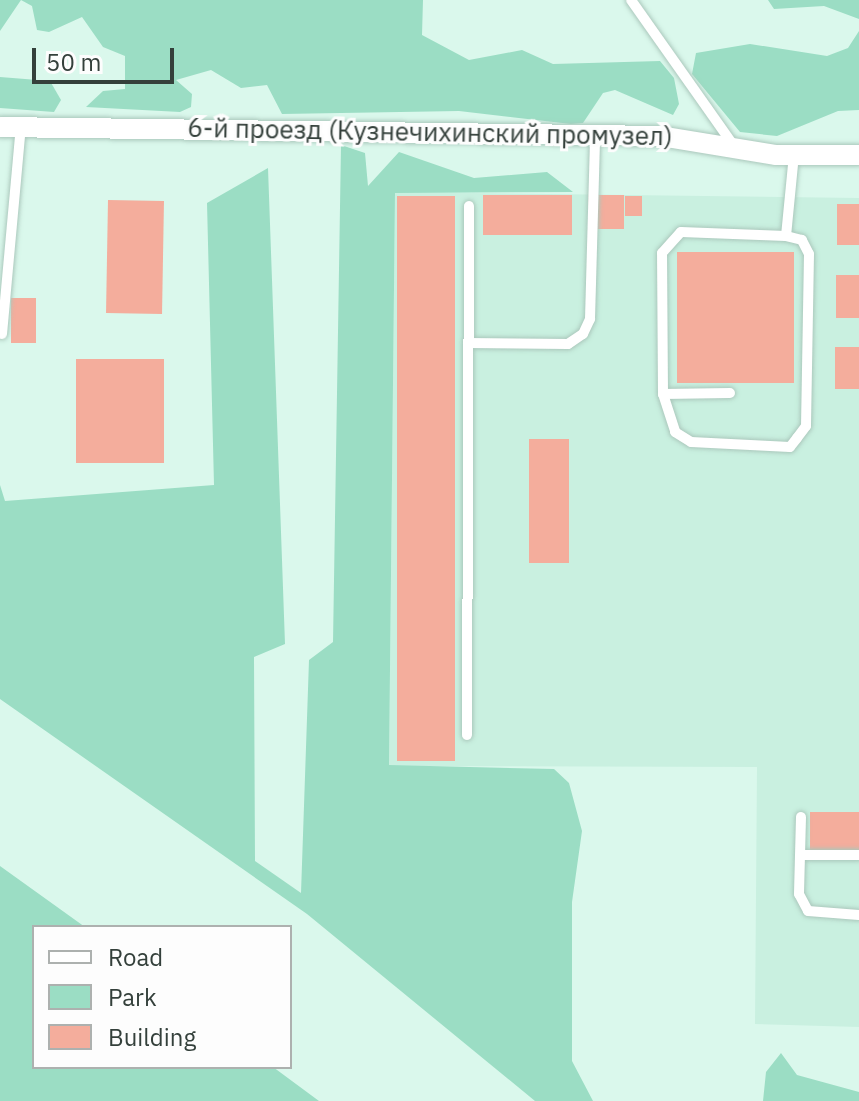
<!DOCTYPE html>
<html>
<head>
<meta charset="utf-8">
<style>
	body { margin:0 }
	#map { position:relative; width:859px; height:1101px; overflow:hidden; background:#daf8ec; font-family:"IBM Plex Sans",sans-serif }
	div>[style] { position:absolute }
	.built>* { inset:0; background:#c9f0e0 }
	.green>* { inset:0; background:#9bddc4 }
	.building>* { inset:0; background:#f4ad9c; transform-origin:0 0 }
	.roads { filter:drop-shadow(0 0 2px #abc8bc) drop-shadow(0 0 2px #abc8bc) }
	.service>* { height:10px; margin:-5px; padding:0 5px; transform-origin:5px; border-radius:5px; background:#fff }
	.minor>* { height:20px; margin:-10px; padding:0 10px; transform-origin:10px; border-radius:10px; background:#fff }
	span { translate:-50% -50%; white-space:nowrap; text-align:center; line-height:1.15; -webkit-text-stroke:6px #fdfdfd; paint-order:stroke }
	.street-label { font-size:26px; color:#34403b }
	.legend { position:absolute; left:32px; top:925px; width:260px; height:144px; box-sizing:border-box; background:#fdfdfd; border:2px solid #adb1af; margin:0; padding:10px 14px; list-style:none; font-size:24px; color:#34403b }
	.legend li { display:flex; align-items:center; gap:16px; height:40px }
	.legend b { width:40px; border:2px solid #adb1af }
	.scale { position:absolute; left:32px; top:48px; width:142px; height:36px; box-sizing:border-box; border:4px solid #34403b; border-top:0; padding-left:10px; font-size:24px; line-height:28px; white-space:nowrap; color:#34403b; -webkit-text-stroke:6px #fdfdfd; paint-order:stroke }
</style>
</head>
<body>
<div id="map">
	<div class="built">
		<div style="clip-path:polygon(395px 192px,859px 198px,859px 1027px,755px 1024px,757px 767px,389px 766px)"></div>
	</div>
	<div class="green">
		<div style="clip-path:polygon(0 0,423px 0,422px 35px,469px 60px,522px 50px,553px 64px,660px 61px,674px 78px,679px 104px,673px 115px,615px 90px,603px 93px,583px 123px,571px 124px,459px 111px,282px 114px,267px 85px,241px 88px,211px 70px,176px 80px,192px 94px,191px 107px,180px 112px,86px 107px,103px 91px,125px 89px,125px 56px,103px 47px,82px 17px,49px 32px,37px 30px,32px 6px,21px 0,0 31px)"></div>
		<div style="clip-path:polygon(768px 0,859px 0,859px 19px,824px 6px,774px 9px)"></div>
		<div style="clip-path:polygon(859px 31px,859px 110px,838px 111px,777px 136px,740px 132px,692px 74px,696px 53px,750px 44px,827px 56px,848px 48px)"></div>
		<div style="clip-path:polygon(0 77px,50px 81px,61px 100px,54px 112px,0 108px)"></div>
		<div style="clip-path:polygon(341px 145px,365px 153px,368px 186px,399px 152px,474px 178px,547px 172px,573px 192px,395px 193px,389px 765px,554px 769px,569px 783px,582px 831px,572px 902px,572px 1061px,593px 1101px,535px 1101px,307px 914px,0 699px,0 485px,5px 501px,214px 485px,207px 203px,268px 168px,285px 644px,254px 657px,255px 861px,301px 893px,309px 660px,333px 642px)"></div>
		<div style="clip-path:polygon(0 866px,85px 927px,34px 927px,34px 1067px,273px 1067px,319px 1101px,0 1101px)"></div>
		<div style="clip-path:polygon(781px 1053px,797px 1075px,859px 1092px,859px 1101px,763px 1101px,766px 1072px)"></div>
	</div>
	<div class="building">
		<div style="left:483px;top:195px;width:89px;height:40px"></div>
		<div style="left:588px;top:195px;width:36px;height:34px"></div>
		<div style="left:397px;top:196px;width:58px;height:565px"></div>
		<div style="left:625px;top:196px;width:17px;height:20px"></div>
		<div style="left:108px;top:200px;width:56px;height:113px;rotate:1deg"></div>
		<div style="left:859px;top:204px;width:41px;height:22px;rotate:90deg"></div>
		<div style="left:677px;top:252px;width:117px;height:131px"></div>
		<div style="left:859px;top:275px;width:43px;height:23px;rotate:90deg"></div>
		<div style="left:11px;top:298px;width:25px;height:45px"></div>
		<div style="left:835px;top:347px;width:24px;height:42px"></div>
		<div style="left:76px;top:359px;width:88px;height:104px"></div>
		<div style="left:529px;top:439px;width:40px;height:124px"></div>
		<div style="left:810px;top:812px;width:49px;height:39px"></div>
	</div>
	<div class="roads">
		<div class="service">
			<div style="left:631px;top:0;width:175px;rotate:54.8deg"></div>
			<div style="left:2px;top:334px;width:208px;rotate:-84.8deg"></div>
			<div style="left:468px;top:343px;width:100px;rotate:0.6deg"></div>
			<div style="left:568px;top:344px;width:18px;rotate:-34deg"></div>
			<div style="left:583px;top:334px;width:17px;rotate:-65deg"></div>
			<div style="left:590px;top:319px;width:179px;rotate:-88.4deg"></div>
			<div style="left:730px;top:393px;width:67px;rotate:179.1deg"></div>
			<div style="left:663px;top:394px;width:141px;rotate:-90.4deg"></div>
			<div style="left:662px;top:253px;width:28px;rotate:-48deg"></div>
			<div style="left:681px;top:232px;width:105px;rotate:2.2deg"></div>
			<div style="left:786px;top:236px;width:81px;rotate:-84.4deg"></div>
			<div style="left:663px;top:394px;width:40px;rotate:72deg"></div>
			<div style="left:675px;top:432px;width:19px;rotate:32deg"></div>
			<div style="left:691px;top:442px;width:99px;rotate:2.9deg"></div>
			<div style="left:790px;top:447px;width:11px;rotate:-52deg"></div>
			<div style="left:797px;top:438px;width:15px;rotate:-53deg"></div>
			<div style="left:806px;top:426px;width:172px;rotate:-89deg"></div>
			<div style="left:809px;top:254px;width:16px;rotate:-117deg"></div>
			<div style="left:802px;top:240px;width:16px;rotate:-166deg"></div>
			<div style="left:467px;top:735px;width:529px;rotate:-89.78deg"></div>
			<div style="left:801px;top:817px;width:77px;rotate:91.5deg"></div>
			<div style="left:799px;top:894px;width:19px;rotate:62deg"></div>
			<div style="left:808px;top:911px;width:51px;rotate:4.5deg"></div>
			<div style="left:801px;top:855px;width:58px"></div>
		</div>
		<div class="minor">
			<div style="left:0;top:127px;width:660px;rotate:0.78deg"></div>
			<div style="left:660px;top:136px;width:118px;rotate:9.3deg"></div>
			<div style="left:776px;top:155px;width:83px"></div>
		</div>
	</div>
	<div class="street-label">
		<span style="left:430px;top:132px;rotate:1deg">6-й проезд (Кузнечихинский промузел)</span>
	</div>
	<ul class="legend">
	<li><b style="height:10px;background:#fff"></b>Road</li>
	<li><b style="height:22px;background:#9bddc4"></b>Park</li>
	<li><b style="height:22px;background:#f4ad9c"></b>Building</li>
	</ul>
	<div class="scale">50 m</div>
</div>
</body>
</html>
